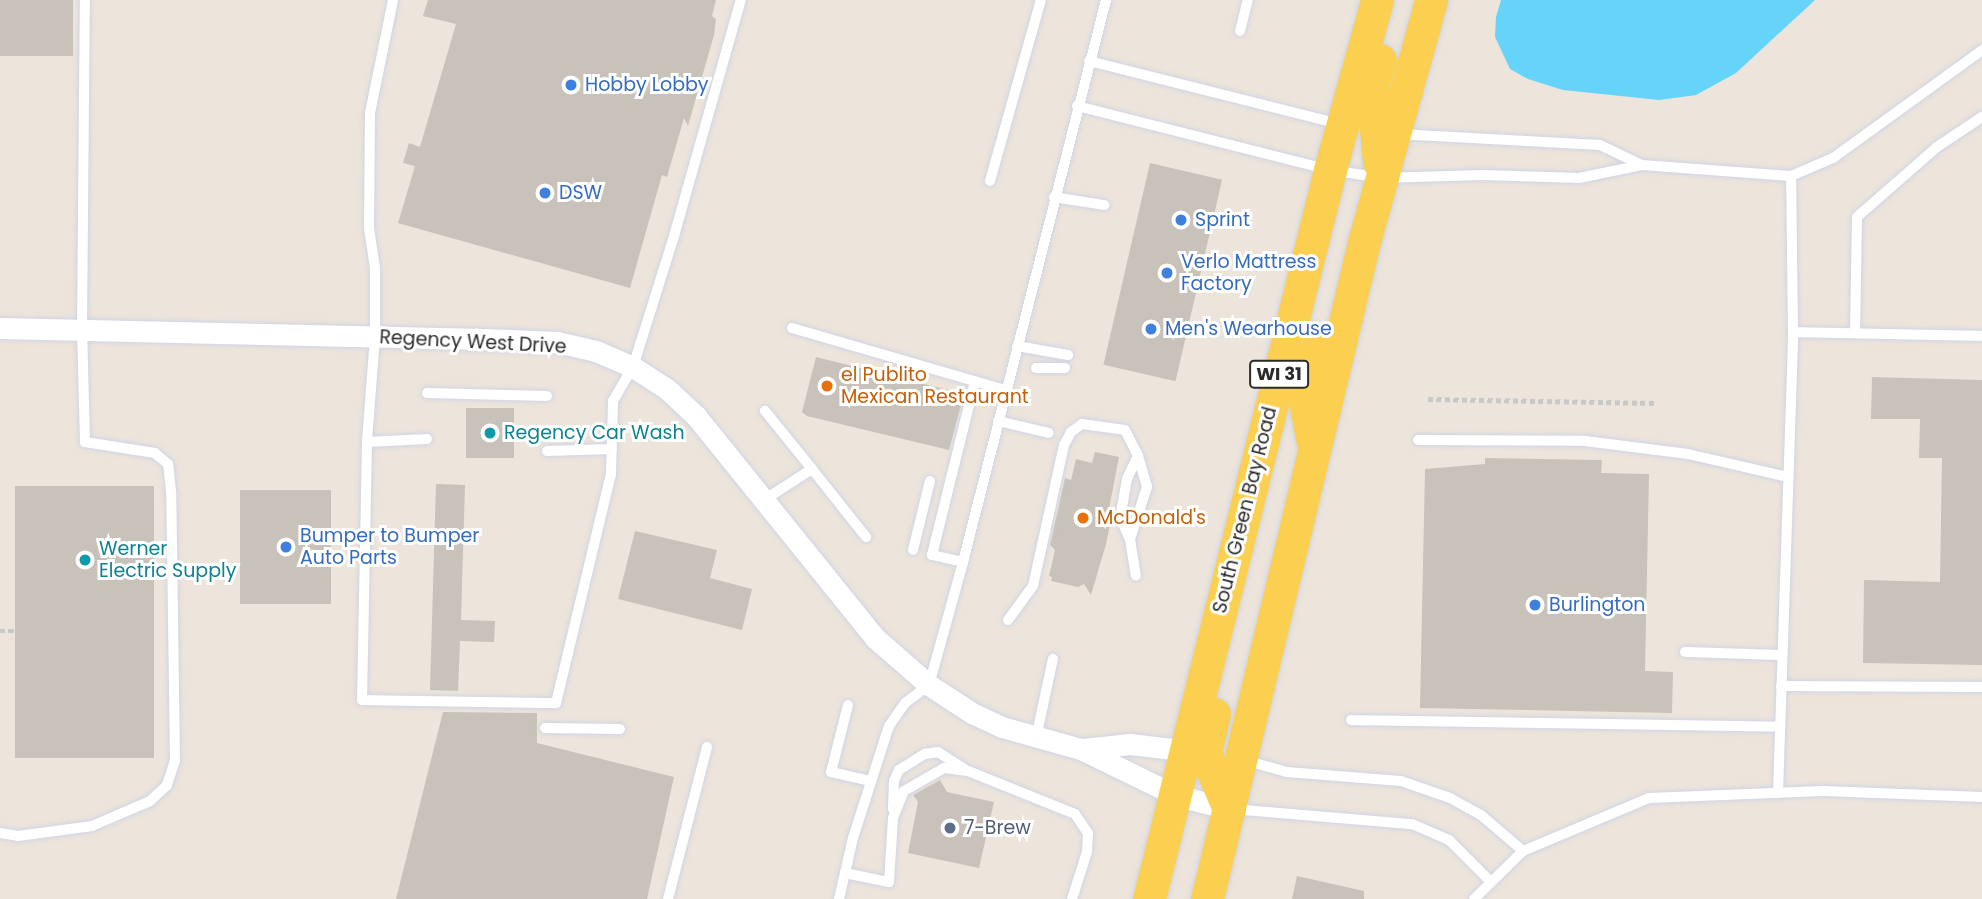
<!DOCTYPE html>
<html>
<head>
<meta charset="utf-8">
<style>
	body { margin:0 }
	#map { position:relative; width:1982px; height:899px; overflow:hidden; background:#ede5db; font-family:Poppins,sans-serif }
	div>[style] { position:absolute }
	.water>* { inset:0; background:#65d4f8 }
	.building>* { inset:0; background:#c8c2ba; transform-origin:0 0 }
	.path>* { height:4.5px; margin-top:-2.25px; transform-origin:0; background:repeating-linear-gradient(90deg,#c8c8c8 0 5px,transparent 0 8.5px) }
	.roads { filter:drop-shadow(0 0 2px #d0d4e4) drop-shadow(0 0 2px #d0d4e4) }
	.service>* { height:10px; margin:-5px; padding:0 5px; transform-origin:5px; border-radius:5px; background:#fff }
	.minor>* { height:21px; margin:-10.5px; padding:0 10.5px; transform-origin:10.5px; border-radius:10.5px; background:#fff }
	.primary>* { height:33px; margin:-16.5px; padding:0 16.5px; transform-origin:16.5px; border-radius:16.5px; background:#fbd051 }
	.dots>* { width:19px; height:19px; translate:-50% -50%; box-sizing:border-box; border:4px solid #fff; border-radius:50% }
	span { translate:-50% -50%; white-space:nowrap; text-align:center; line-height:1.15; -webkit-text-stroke:6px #fff; paint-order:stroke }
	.shield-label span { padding:2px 5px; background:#fff; border:2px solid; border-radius:5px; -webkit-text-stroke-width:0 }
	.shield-label { font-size:18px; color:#2a2a2a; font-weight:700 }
	.shop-label { font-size:19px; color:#366cbe }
	.left { translate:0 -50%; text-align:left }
	.street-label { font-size:19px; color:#2a2a2a }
	.food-label { font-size:19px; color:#c56008 }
	.culture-label { font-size:19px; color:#0d838f }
	.service-label { font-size:19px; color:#4e5e75 }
</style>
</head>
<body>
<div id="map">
	<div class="water">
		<div style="clip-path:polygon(1501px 0,1815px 0,1736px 73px,1696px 95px,1659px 100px,1563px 90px,1528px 79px,1510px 69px,1495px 37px,1496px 17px)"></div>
	</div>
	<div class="building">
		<div style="left:0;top:0;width:73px;height:56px"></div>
		<div style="clip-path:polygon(428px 0,716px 0,712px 16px,716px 19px,714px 35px,688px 126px,684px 118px,667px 177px,662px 175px,630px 288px,398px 223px,415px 166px,403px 163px,409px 143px,420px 147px,456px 24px,423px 16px)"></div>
		<div style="left:1150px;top:163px;width:74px;height:207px;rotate:13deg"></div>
		<div style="clip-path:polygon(816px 357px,964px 394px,949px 450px,807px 416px,802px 412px)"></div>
		<div style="clip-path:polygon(1872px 377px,1982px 380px,1982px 665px,1863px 663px,1864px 580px,1940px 582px,1942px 458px,1919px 458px,1920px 419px,1871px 419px)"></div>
		<div style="left:466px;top:408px;width:48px;height:50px"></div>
		<div style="clip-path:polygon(1095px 452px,1119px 457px,1108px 514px,1112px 515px,1106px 544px,1091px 595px,1084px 584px,1078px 587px,1051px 581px,1052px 577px,1049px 576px,1055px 550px,1050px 545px,1065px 478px,1071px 480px,1076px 459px,1092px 463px)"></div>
		<div style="clip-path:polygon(1485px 458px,1602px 460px,1601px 473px,1649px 474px,1645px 671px,1673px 672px,1672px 713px,1420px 708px,1425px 469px,1485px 464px)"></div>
		<div style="clip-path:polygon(436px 484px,465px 485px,461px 620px,495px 621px,494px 642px,460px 641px,458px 691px,430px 690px)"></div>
		<div style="left:154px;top:486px;width:272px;height:139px;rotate:90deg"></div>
		<div style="left:240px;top:490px;width:91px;height:114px"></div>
		<div style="clip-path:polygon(635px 531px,717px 550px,710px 578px,752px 589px,742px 630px,618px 599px)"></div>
		<div style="clip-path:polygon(443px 712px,537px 713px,537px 743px,674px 777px,647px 899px,396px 899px)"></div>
		<div style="clip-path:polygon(940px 780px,947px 792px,994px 802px,979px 868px,908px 853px,918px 802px,913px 795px)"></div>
		<div style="clip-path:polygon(1297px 876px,1364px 891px,1364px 899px,1292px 899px)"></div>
	</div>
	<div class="path">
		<div style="left:1428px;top:399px;width:228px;rotate:1deg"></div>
		<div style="left:0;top:631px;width:17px"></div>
	</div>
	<div class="roads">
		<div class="service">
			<div style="left:393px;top:0;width:115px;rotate:101.5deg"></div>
			<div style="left:370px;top:113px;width:115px;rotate:90.5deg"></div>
			<div style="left:369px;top:228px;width:40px;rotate:81.5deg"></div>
			<div style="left:375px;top:268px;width:69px;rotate:90deg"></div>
			<div style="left:375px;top:337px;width:105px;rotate:94.4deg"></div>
			<div style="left:367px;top:442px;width:258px;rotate:91.1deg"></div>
			<div style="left:362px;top:700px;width:194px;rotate:0.9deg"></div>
			<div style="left:556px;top:703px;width:236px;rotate:-76.5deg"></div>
			<div style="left:611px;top:474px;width:73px;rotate:-88.4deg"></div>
			<div style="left:613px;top:401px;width:39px;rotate:-60deg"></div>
			<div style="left:633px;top:367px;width:137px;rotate:-72.6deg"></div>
			<div style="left:674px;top:236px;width:245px;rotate:-74.2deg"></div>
			<div style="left:1240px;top:31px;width:32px;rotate:-76deg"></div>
			<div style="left:1089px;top:61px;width:259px;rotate:14.1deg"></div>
			<div style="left:1077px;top:106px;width:261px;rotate:14.2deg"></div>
			<div style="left:1330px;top:170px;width:53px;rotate:8.7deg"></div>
			<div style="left:1382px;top:178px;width:100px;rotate:-1.7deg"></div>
			<div style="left:1482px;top:175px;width:97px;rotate:1.8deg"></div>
			<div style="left:1579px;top:178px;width:64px;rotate:-11.7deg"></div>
			<div style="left:1642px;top:165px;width:149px;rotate:4.2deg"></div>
			<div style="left:1791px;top:176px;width:46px;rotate:-23.2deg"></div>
			<div style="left:1833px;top:158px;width:184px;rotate:-35.9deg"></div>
			<div style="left:1398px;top:134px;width:202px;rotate:3.1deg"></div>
			<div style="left:1600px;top:145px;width:47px;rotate:25.5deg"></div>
			<div style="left:990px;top:181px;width:188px;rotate:-74.3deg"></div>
			<div style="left:1054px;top:197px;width:51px;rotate:9.1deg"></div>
			<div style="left:792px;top:328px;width:223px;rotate:16.2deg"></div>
			<div style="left:1793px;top:332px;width:189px;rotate:1.2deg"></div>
			<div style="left:1855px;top:333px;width:116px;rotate:-89deg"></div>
			<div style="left:1857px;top:217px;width:106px;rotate:-41.2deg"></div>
			<div style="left:1937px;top:147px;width:54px;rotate:-33.7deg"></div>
			<div style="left:1017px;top:346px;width:52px;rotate:10deg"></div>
			<div style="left:1036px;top:368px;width:29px"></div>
			<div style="left:427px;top:393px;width:120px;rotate:1.4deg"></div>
			<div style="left:998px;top:421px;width:52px;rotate:13.2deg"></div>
			<div style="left:1418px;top:440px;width:167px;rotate:0.3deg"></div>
			<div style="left:1585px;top:441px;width:104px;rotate:7.2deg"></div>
			<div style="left:1688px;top:454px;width:103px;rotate:13deg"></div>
			<div style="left:367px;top:442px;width:60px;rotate:-2.9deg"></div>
			<div style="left:547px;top:451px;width:65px;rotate:-1.8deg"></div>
			<div style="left:812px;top:469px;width:87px;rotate:51.5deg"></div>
			<div style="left:764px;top:500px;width:57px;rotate:-32.9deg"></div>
			<div style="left:812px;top:469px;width:75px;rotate:-129deg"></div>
			<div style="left:1130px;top:539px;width:55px;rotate:-71.9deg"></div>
			<div style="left:1147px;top:487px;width:32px;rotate:-106deg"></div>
			<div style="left:913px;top:550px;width:71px;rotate:-76.2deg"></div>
			<div style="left:963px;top:562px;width:32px;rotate:-167deg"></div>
			<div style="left:932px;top:555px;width:179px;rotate:-76.1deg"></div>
			<div style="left:1008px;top:620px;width:42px;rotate:-53.7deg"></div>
			<div style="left:1033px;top:586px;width:144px;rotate:-77.6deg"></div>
			<div style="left:1064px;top:445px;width:15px;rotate:-62deg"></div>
			<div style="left:1071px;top:432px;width:14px;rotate:-36deg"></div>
			<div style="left:1082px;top:424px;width:43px;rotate:7.9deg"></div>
			<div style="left:1125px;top:430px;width:29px;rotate:63deg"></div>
			<div style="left:1138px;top:456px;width:25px;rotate:116deg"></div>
			<div style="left:1127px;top:479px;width:39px;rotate:100deg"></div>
			<div style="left:1120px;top:517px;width:24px;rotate:66deg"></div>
			<div style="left:1130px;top:539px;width:37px;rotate:81deg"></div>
			<div style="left:1685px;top:652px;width:97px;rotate:1.8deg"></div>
			<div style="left:1781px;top:686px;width:201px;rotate:0.3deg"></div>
			<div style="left:848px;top:705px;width:69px;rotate:104.2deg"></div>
			<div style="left:831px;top:772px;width:41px;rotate:12.7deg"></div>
			<div style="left:1351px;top:720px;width:429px;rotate:0.9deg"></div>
			<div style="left:545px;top:728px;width:75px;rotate:0.8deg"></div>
			<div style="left:1036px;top:738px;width:81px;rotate:-77.9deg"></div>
			<div style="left:1244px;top:760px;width:45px;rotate:15.6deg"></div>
			<div style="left:1287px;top:772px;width:114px;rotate:4.5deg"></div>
			<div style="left:1401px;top:781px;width:52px;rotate:19.1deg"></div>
			<div style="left:1450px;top:798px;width:35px;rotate:29deg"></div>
			<div style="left:1481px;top:815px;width:55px;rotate:40.6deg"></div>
			<div style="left:1778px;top:793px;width:461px;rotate:-88.1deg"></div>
			<div style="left:1793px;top:332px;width:156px;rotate:-90.7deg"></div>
			<div style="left:893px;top:809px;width:28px;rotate:-88deg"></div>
			<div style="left:894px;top:781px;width:12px;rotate:-66deg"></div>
			<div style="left:899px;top:770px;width:31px;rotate:-32deg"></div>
			<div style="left:925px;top:754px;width:13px;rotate:-9deg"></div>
			<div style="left:938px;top:752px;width:33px;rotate:33deg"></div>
			<div style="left:1232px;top:809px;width:181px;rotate:4.8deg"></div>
			<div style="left:1412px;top:824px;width:40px;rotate:23.4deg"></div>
			<div style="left:1449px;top:840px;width:58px;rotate:45deg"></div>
			<div style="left:0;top:833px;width:18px;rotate:9deg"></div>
			<div style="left:18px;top:836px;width:75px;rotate:-7.7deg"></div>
			<div style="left:92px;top:826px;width:63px;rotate:-23.3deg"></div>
			<div style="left:150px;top:801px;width:23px;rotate:-43deg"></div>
			<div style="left:167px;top:785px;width:25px;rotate:-72deg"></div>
			<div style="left:175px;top:761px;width:270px;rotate:-90.8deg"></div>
			<div style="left:171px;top:491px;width:27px;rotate:-96deg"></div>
			<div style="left:168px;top:464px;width:17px;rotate:-140deg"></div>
			<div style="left:155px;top:453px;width:71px;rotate:-171.1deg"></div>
			<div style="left:85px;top:442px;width:114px;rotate:-91.5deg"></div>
			<div style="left:82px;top:328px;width:328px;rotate:-89.5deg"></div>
			<div style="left:845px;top:873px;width:45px;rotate:11.6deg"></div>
			<div style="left:889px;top:882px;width:64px;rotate:-86.4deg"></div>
			<div style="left:893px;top:818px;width:29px;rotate:-68deg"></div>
			<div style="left:904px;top:791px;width:46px;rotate:-29.9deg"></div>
			<div style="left:944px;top:768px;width:24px;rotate:7deg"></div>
			<div style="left:968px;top:771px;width:115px;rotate:21.9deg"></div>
			<div style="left:1075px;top:814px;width:23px;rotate:56deg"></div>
			<div style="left:1088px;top:833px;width:19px;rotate:93deg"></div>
			<div style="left:1087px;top:852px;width:49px;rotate:107.7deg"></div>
			<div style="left:668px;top:899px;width:157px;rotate:-75.6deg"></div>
			<div style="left:839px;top:899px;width:63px;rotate:-77.1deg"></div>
			<div style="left:853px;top:838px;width:118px;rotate:-72.2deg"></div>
			<div style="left:889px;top:726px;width:28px;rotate:-55deg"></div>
			<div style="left:905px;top:703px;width:30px;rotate:-37deg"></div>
			<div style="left:929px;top:685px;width:128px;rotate:-74.5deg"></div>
			<div style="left:963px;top:562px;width:580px;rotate:-75.72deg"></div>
			<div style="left:1474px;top:899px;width:69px;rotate:-44.4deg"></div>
			<div style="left:1523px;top:851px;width:137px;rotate:-22.8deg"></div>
			<div style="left:1649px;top:798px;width:174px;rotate:-2.3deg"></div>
			<div style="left:1823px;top:791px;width:159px;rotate:2.2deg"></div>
		</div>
		<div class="minor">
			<div style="left:0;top:328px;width:484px;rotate:1.3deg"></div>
			<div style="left:484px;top:339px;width:73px;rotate:2.4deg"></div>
			<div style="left:557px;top:342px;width:40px;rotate:13deg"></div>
			<div style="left:596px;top:351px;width:40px;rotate:23.4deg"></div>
			<div style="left:633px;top:367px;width:40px;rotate:32.9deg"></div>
			<div style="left:667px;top:389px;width:40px;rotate:43deg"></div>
			<div style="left:696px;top:416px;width:285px;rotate:51.1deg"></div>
			<div style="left:875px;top:638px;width:72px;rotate:41deg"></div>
			<div style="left:929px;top:685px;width:51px;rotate:33.1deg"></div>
			<div style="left:972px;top:713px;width:33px;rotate:25deg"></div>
			<div style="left:1002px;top:727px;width:82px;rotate:15.6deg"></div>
			<div style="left:1081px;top:749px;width:105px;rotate:26.1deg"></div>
			<div style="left:1175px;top:795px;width:56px;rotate:14.5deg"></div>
			<div style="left:1083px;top:749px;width:47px;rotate:-6.1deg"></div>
			<div style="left:1130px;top:744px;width:67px;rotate:6.8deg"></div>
		</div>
		<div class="primary">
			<div style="left:1379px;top:162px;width:74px;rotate:-95.4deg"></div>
			<div style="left:1372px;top:88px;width:29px;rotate:-74deg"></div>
			<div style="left:1308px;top:337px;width:44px;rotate:99.2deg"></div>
			<div style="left:1301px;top:380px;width:60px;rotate:79.4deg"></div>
			<div style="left:1214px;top:714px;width:40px;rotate:103deg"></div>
			<div style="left:1205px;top:753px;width:61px;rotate:66.8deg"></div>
			<div style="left:1149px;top:899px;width:751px;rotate:-76.06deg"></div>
			<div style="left:1330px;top:170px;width:176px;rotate:-74.5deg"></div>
			<div style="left:1207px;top:899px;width:675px;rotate:-76.56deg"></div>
			<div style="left:1364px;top:242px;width:251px;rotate:-74.5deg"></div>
		</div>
	</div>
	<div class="dots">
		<div style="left:571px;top:85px;background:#3f7fe0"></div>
		<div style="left:545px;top:193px;background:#3f7fe0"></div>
		<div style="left:1181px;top:220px;background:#3f7fe0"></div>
		<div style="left:1167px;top:273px;background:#3f7fe0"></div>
		<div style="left:1151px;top:329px;background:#3f7fe0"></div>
		<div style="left:827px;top:386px;background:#e8710a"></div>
		<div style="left:490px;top:433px;background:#0f9aa8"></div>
		<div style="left:1083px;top:518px;background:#e8710a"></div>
		<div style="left:286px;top:547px;background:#3f7fe0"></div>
		<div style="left:85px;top:560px;background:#0f9aa8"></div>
		<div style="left:1535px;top:605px;background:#3f7fe0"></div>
		<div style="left:950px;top:828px;background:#5c6f8a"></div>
	</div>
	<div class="shield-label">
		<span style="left:1279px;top:374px">WI 31</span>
	</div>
	<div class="shop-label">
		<span class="left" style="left:585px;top:85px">Hobby Lobby</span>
		<span class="left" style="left:559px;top:193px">DSW</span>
		<span class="left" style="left:1195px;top:220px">Sprint</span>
		<span class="left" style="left:1181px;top:273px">Verlo Mattress<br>Factory</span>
		<span class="left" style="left:1165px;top:329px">Men's Wearhouse</span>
		<span class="left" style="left:300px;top:547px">Bumper to Bumper<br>Auto Parts</span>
		<span class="left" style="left:1549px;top:605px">Burlington</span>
	</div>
	<div class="street-label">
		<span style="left:473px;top:342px;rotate:3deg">Regency West Drive</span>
		<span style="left:1245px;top:510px;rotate:-76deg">South Green Bay Road</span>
	</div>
	<div class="food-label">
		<span class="left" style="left:841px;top:386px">el Publito<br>Mexican Restaurant</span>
		<span class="left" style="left:1097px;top:518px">McDonald's</span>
	</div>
	<div class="culture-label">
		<span class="left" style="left:504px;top:433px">Regency Car Wash</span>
		<span class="left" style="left:99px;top:560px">Werner<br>Electric Supply</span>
	</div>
	<div class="service-label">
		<span class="left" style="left:964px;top:828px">7-Brew</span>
	</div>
</div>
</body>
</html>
